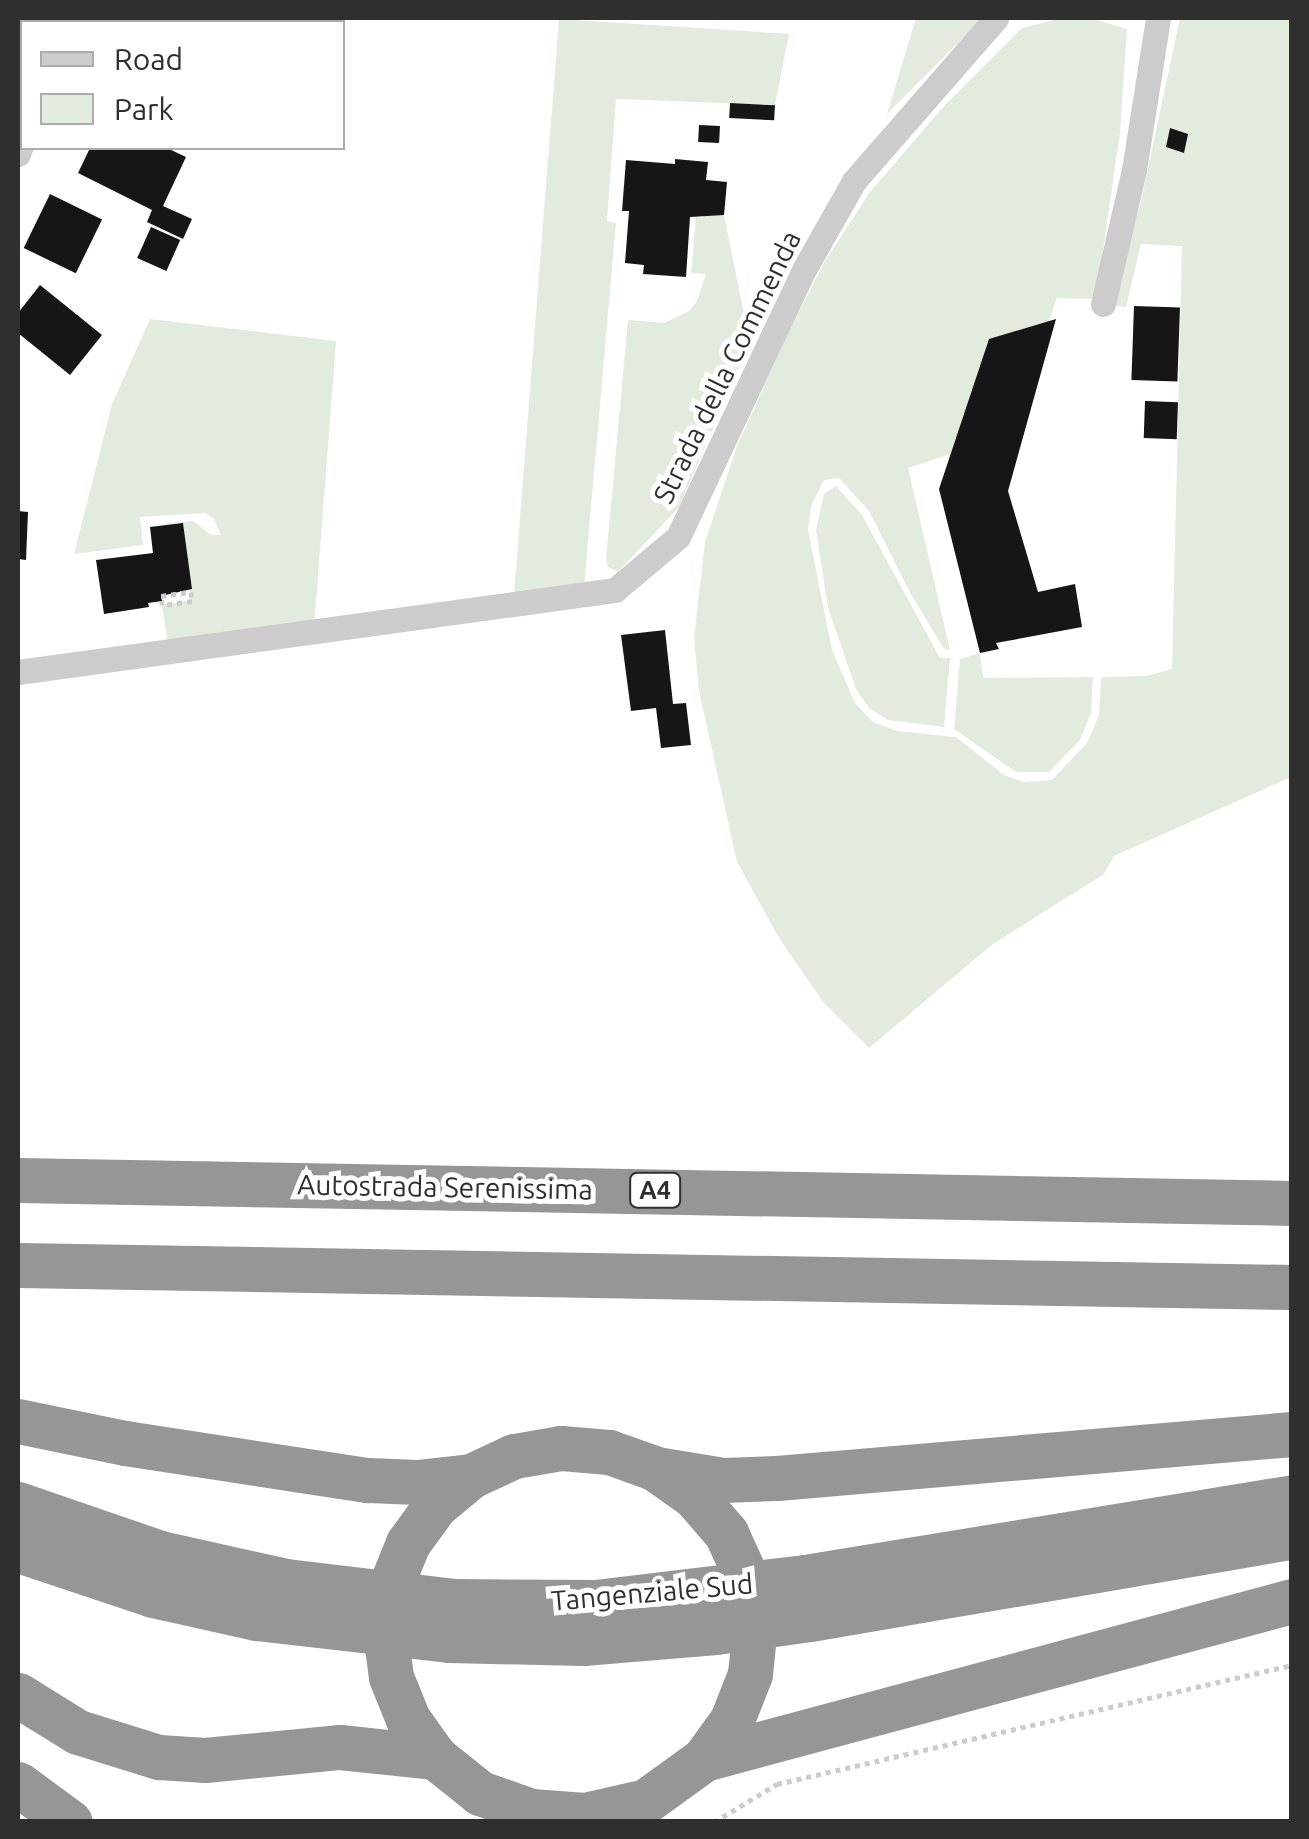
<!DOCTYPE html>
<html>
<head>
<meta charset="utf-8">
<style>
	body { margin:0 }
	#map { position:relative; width:1309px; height:1839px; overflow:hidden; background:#fff; font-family:Ubuntu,sans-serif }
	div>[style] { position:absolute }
	.green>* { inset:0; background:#e3ebde }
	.building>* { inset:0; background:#161616; transform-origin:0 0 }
	.path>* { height:5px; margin-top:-2.5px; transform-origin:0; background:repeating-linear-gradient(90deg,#ccc 0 5px,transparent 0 10px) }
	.street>* { height:25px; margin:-12.5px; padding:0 12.5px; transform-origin:12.5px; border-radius:12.5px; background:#ccc }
	.highway>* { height:45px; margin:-22.5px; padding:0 22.5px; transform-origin:22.5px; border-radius:22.5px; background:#969696 }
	span { translate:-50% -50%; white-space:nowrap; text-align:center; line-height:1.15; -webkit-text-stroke:10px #fff; paint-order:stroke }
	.shield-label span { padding:2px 8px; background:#fff; border:2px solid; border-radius:8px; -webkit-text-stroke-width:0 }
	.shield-label { font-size:25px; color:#2f2f2f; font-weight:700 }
	.street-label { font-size:28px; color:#2f2f2f }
	.frame { position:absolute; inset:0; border:20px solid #2f2f2f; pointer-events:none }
	.legend { position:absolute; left:20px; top:20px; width:325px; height:130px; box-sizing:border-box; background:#fff; border:2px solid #acacac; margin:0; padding:12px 18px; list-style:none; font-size:30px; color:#2f2f2f }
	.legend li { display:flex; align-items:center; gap:20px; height:50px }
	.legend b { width:50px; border:2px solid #acacac }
</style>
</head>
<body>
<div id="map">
	<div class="green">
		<div style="clip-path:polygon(916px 18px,983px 18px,887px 114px)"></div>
		<div style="clip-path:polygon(1062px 18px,1091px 18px,1127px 29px,1120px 133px,1096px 299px,1057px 298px,1049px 321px,989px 340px,951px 454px,908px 468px,950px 650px,944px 649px,909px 591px,869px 511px,839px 478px,824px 480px,811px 506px,808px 530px,832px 650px,855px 703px,873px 722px,897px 731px,956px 737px,1004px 775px,1024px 782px,1052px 780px,1087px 743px,1099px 715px,1101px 677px,1146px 676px,1172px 669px,1182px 246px,1141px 244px,1126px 307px,1111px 305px,1141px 201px,1180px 18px,1291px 18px,1291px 777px,1114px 856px,1104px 874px,993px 944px,869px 1048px,823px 1002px,779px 938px,737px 862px,699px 691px,694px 638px,705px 542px,737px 446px,790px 329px,825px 261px,870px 192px,945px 105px,1022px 28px)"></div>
		<div style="clip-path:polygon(559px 19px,789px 34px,775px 105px,616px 99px,607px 221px,616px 223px,584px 587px,514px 594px)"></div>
		<div style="clip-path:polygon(704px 213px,724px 215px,750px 343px,679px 507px,618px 572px,608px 567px,606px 559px,628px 320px,664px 323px,689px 311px,697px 301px,706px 274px,691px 273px,696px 217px,703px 218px)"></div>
		<div style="clip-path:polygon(150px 319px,336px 341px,314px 627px,168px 645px,162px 605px,191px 600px,190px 592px,186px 592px,192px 589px,183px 524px,149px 525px,193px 521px,211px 535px,221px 535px,214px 519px,205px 513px,140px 517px,143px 545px,74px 554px,112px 404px)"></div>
		<div style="clip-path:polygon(836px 486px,862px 515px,940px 658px,950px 658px,944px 727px,888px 720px,869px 708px,856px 689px,828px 608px,816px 530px,824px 494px)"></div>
		<div style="clip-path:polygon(980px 653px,983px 678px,1093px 677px,1091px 713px,1080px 740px,1049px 772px,1016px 772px,954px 729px,960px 659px)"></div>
	</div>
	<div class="building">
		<div style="clip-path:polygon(18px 18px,47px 18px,46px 22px,22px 22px,22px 47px,18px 46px)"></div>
		<div style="left:254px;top:18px;width:32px;height:4px"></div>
		<div style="left:730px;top:103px;width:45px;height:15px;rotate:3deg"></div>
		<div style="left:699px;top:125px;width:21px;height:17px;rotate:3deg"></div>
		<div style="clip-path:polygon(1170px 128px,1188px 134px,1184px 153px,1166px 147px)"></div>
		<div style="clip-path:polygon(90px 148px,167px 148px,186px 157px,163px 206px,192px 219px,183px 239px,147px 222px,152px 210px,78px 173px)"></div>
		<div style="clip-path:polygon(675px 159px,708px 162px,706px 180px,727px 182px,724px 215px,690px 217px,686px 277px,643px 274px,644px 265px,625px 263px,629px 211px,622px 211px,626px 160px,675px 164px)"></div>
		<div style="left:50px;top:194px;width:58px;height:60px;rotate:26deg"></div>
		<div style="left:151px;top:227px;width:32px;height:34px;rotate:24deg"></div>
		<div style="clip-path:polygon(40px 285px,102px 335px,70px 375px,18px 333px,18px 313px)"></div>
		<div style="left:1134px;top:306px;width:46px;height:74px;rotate:2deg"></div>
		<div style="clip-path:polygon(1056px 319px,1008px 491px,1038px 592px,1075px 584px,1082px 627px,996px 643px,999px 649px,980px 653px,939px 489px,989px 339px)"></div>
		<div style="left:1145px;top:401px;width:33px;height:37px;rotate:2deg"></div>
		<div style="clip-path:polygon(18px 511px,28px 512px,26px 560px,18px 559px)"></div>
		<div style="clip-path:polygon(183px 523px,192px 589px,161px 596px,162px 601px,148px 603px,149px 607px,104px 614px,96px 560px,153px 553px,150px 527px)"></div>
		<div style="clip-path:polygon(665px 630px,673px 704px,686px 703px,691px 745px,661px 748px,656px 708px,631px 711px,621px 635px)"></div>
	</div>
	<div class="path">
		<div style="left:191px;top:592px;width:9px;rotate:84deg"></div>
		<div style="left:192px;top:601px;width:30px;rotate:172deg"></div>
		<div style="left:162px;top:605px;width:9px;rotate:-96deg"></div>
		<div style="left:161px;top:596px;width:30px;rotate:-8deg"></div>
		<div style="left:714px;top:1822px;width:74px;rotate:-31.1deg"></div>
		<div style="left:777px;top:1784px;width:529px;rotate:-13.01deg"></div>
	</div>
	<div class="street">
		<div style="left:80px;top:22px;width:4px;rotate:-63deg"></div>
		<div style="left:18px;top:154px;width:12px;rotate:-70deg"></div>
		<div style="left:1103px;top:304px;width:138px;rotate:-77deg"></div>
		<div style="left:1134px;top:170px;width:154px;rotate:-81deg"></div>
		<div style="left:18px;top:672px;width:603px;rotate:-7.82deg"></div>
		<div style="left:615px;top:590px;width:82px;rotate:-40.1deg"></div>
		<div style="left:678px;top:537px;width:292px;rotate:-64.8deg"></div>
		<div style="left:802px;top:273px;width:106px;rotate:-60.5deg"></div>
		<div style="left:854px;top:181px;width:216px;rotate:-48.9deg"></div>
	</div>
	<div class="highway">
		<div style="left:18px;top:1180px;width:1274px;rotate:1.03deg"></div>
		<div style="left:18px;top:1265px;width:1274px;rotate:0.99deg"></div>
		<div style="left:18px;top:1421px;width:109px;rotate:11.6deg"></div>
		<div style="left:125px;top:1443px;width:246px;rotate:8.7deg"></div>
		<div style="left:368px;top:1480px;width:49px;rotate:2.3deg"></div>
		<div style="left:417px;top:1482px;width:54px;rotate:-6.3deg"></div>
		<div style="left:662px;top:1470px;width:62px;rotate:9.3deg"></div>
		<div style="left:723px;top:1480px;width:54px;rotate:-2.1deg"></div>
		<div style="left:777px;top:1478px;width:517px;rotate:-4.88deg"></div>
		<div style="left:18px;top:1504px;width:150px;rotate:19deg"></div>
		<div style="left:160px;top:1553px;width:129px;rotate:12.5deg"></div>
		<div style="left:286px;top:1581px;width:168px;rotate:6.8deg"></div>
		<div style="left:453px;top:1601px;width:142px;rotate:0.4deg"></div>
		<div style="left:595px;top:1602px;width:211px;rotate:-6.8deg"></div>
		<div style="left:805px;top:1577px;width:494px;rotate:-9.3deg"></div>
		<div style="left:18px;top:1550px;width:142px;rotate:18.4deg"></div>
		<div style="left:153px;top:1595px;width:106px;rotate:12.6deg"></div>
		<div style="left:256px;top:1618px;width:194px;rotate:6.5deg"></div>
		<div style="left:449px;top:1640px;width:134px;rotate:1.3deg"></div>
		<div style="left:583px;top:1643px;width:133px;rotate:-4.7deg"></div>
		<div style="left:716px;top:1632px;width:95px;rotate:-7.9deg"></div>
		<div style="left:810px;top:1619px;width:489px;rotate:-9.7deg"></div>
		<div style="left:18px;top:1695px;width:70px;rotate:31.7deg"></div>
		<div style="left:78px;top:1732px;width:85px;rotate:17.2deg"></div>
		<div style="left:159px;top:1757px;width:46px;rotate:3.7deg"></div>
		<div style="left:205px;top:1760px;width:136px;rotate:-5.5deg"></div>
		<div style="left:340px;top:1747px;width:96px;rotate:6deg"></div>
		<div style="left:704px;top:1759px;width:609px;rotate:-15.04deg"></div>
		<div style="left:18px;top:1784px;width:64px;rotate:36.2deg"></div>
		<div style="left:617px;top:1822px;width:107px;rotate:-35.9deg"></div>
		<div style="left:704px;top:1759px;width:48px;rotate:-54.3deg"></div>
		<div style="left:732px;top:1720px;width:49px;rotate:-68.6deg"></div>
		<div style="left:750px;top:1674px;width:49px;rotate:-84.2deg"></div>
		<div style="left:755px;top:1625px;width:49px;rotate:-100.6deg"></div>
		<div style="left:746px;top:1577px;width:48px;rotate:-114.4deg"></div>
		<div style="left:726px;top:1533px;width:49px;rotate:-130.9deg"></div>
		<div style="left:694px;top:1496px;width:49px;rotate:-145deg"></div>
		<div style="left:654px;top:1468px;width:48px;rotate:-160.4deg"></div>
		<div style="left:609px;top:1452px;width:48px;rotate:-175.2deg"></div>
		<div style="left:561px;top:1448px;width:48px;rotate:170.3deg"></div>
		<div style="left:514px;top:1456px;width:47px;rotate:155.1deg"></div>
		<div style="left:471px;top:1476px;width:47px;rotate:140.2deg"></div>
		<div style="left:435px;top:1506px;width:46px;rotate:126.1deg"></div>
		<div style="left:408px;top:1543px;width:45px;rotate:112deg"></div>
		<div style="left:391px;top:1585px;width:46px;rotate:97.4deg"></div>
		<div style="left:385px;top:1631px;width:46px;rotate:82.6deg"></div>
		<div style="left:391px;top:1677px;width:45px;rotate:68deg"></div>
		<div style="left:408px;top:1719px;width:47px;rotate:54.6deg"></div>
		<div style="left:435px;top:1757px;width:58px;rotate:38.7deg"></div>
		<div style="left:480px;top:1793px;width:54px;rotate:19.4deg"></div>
		<div style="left:531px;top:1811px;width:54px;rotate:4.2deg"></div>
		<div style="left:585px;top:1815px;width:54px;rotate:-12.8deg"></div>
	</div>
	<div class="shield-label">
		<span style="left:655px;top:1190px">A4</span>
	</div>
	<div class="street-label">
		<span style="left:727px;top:367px;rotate:-64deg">Strada della Commenda</span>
		<span style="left:445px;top:1187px;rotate:1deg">Autostrada Serenissima</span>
		<span style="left:652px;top:1592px;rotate:-5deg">Tangenziale Sud</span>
	</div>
	<div class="frame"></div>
	<ul class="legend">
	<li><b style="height:12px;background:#ccc"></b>Road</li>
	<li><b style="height:28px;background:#e3ebde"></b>Park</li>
	</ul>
</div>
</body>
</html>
